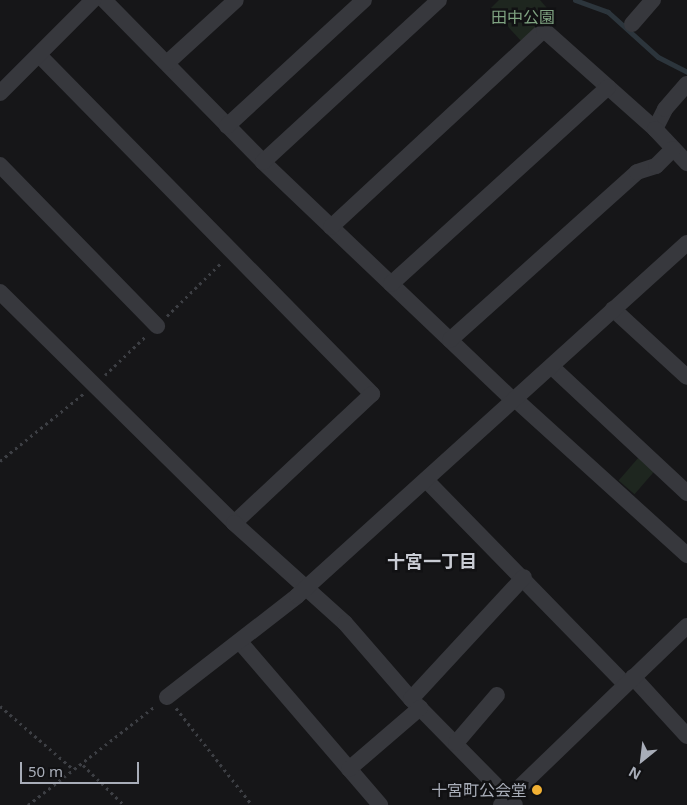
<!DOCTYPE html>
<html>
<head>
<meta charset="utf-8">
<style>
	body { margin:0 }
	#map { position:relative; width:687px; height:805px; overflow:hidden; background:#161618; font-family:"Noto Sans","Noto Sans JP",sans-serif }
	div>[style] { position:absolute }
	.green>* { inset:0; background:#1e261f; transform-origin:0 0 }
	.stream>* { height:5px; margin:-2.5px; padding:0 2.5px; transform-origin:2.5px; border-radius:2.5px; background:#2c353c }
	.path>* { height:3px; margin-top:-1.5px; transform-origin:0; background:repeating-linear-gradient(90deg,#3d3f44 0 2.5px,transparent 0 6.5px) }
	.minor>* { height:16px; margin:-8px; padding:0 8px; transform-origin:8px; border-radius:8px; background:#37383d }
	.dots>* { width:14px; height:14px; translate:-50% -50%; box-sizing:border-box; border:2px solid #111113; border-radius:50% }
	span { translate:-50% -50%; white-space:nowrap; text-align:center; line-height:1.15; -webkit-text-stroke:5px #111113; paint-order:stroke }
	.park-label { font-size:16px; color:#7fa381 }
	.poi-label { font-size:16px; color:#a8adb8 }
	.right { translate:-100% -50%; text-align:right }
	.neighbourhood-label { font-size:18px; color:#c9ccd4; font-weight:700 }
	.north { position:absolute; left:617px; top:735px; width:50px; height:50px; -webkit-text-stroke:4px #111113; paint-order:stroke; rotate:209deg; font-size:14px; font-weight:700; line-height:20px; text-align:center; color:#a8adb8 }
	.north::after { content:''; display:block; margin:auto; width:18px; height:22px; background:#a8adb8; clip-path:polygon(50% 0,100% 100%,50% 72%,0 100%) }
	.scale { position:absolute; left:20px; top:762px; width:119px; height:22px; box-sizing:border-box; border:2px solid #a8adb8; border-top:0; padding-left:6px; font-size:15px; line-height:18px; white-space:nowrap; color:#a8adb8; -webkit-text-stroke:4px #111113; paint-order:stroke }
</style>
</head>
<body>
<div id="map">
	<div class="green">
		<div style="clip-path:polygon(499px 0,540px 0,547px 8px,540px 15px,545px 21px,522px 42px,491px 8px)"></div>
		<div style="left:639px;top:457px;width:21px;height:31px;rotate:41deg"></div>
	</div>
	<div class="stream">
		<div style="left:575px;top:0;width:35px;rotate:20deg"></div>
		<div style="left:608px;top:12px;width:67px;rotate:42deg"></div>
		<div style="left:658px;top:57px;width:33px;rotate:27deg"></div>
	</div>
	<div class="path">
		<div style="left:167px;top:316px;width:76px;rotate:-44.5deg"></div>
		<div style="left:105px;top:375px;width:57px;rotate:-43.6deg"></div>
		<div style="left:0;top:461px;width:107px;rotate:-38.9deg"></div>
		<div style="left:0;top:706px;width:96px;rotate:40.8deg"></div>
		<div style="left:176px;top:708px;width:123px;rotate:51.9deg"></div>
		<div style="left:83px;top:765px;width:57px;rotate:44.3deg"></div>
		<div style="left:28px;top:805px;width:161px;rotate:-37.9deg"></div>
	</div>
	<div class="minor">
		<div style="left:104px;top:0;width:227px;rotate:45.5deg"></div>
		<div style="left:263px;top:162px;width:347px;rotate:43.6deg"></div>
		<div style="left:632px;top:24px;width:32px;rotate:-49deg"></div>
		<div style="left:40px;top:56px;width:474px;rotate:45.5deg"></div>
		<div style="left:372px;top:394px;width:189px;rotate:136.9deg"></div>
		<div style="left:167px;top:63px;width:93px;rotate:-42.4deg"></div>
		<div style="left:0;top:93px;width:132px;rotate:-45deg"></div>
		<div style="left:227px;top:126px;width:186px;rotate:-42.6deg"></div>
		<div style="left:655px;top:129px;width:22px;rotate:-63deg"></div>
		<div style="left:665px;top:109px;width:33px;rotate:-49deg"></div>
		<div style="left:263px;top:162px;width:239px;rotate:-42.6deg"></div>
		<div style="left:0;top:165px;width:225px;rotate:45.7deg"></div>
		<div style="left:331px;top:227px;width:290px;rotate:-42.8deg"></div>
		<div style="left:544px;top:30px;width:149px;rotate:41.7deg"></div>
		<div style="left:655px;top:129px;width:47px;rotate:46.7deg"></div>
		<div style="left:391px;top:284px;width:293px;rotate:-42.2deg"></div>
		<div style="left:0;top:292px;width:329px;rotate:44.6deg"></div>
		<div style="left:234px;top:523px;width:149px;rotate:42deg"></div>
		<div style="left:345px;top:623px;width:101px;rotate:49deg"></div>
		<div style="left:411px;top:699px;width:148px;rotate:45.5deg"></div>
		<div style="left:613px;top:309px;width:100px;rotate:42.6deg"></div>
		<div style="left:450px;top:340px;width:251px;rotate:-41.9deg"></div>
		<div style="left:637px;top:172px;width:20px;rotate:-18deg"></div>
		<div style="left:656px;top:166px;width:24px;rotate:-45deg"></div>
		<div style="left:552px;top:367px;width:185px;rotate:43deg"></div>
		<div style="left:516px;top:400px;width:231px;rotate:42.2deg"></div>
		<div style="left:426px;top:480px;width:285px;rotate:45.7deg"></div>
		<div style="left:240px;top:642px;width:215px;rotate:49.3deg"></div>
		<div style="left:633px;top:677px;width:80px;rotate:47.5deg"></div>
		<div style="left:167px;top:697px;width:165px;rotate:-37.8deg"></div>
		<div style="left:297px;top:596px;width:526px;rotate:-42.15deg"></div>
		<div style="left:411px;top:699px;width:166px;rotate:-47.2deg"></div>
		<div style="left:456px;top:743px;width:63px;rotate:-49.5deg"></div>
		<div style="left:349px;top:769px;width:94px;rotate:-40.7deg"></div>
		<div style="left:501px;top:805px;width:258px;rotate:-43.9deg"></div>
	</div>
	<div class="dots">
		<div style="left:537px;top:790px;background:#f2b134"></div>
	</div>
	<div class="park-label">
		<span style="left:523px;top:17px">田中公園</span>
	</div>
	<div class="poi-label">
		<span class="right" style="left:527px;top:790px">十宮町公会堂</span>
	</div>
	<div class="neighbourhood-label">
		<span style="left:432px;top:561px">十宮一丁目</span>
	</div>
	<div class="north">N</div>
	<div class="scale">50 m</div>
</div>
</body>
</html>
